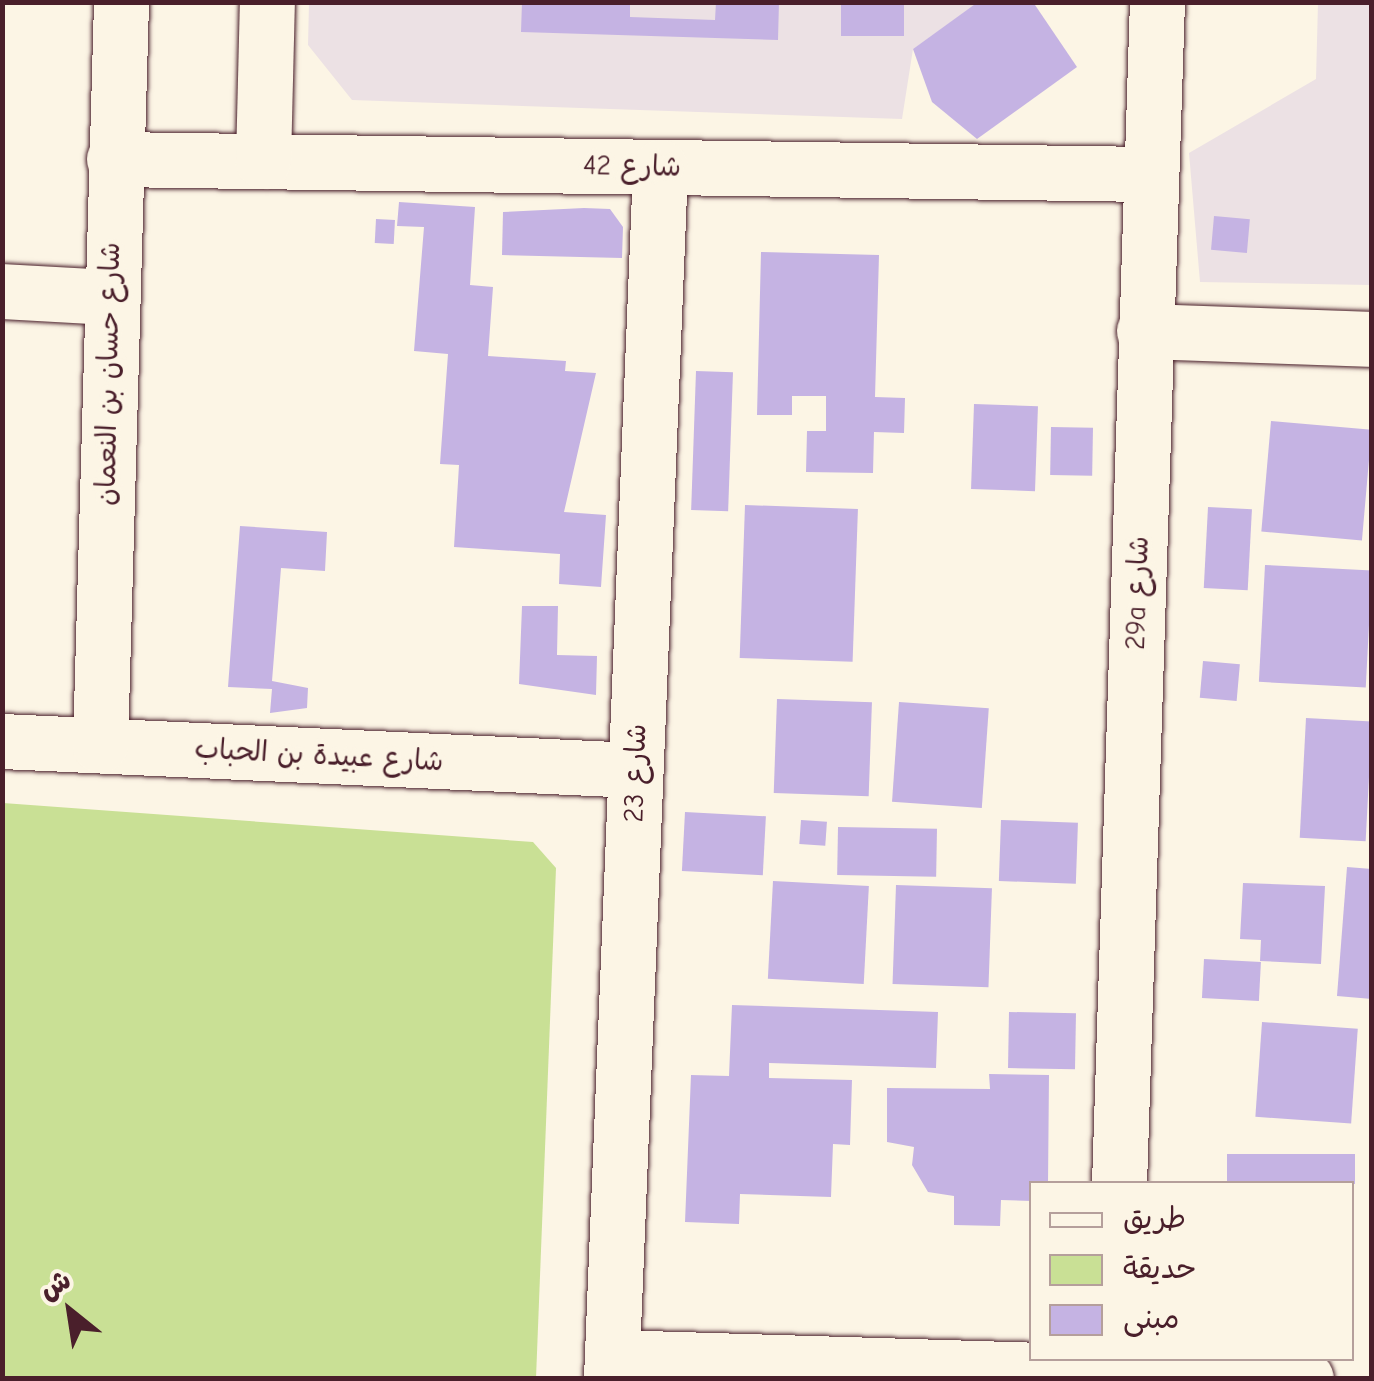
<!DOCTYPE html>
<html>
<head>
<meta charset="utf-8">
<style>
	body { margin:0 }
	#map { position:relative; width:1374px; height:1381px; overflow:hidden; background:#fcf5e5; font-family:"Comic Neue","Playpen Sans Arabic",sans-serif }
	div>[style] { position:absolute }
	.built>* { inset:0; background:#ece1e4 }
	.green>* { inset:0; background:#c9e095 }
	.building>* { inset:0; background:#c5b3e3; transform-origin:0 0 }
	.roads { filter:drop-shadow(0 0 2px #4a1f2b) drop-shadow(0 0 2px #4a1f2b) }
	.minor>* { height:55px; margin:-27.5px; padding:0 27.5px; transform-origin:27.5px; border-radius:27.5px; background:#fcf5e5 }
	span { translate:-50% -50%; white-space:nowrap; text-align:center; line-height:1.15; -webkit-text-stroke:10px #fcf5e5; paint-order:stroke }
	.street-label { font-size:28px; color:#4a1f2b }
	.frame { position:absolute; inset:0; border:5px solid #4a1f2b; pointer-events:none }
	.legend { position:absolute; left:1029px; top:1181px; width:325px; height:180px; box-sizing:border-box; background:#fcf5e5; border:2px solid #b59f9b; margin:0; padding:12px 18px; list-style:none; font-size:30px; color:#4a1f2b }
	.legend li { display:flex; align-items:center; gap:20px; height:50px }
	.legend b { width:50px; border:2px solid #b59f9b }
	.north { position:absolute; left:20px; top:1261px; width:100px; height:100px; -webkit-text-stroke:8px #fcf5e5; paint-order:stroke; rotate:330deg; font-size:28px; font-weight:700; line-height:40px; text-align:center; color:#4a1f2b }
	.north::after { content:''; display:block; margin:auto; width:35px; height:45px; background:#4a1f2b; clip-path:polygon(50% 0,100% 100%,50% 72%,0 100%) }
</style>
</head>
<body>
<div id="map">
	<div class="built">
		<div style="clip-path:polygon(309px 3px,978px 3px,913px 49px,902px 119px,352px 100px,308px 45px)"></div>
		<div style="clip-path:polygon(1318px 3px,1371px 3px,1371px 285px,1200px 282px,1189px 153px,1316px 79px)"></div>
	</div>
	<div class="green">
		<div style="clip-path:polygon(3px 803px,533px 842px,556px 868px,536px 1378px,3px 1378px)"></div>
	</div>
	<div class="building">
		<div style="clip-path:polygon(522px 2px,630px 2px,630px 17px,715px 20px,716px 2px,779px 2px,778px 40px,521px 32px)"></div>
		<div style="left:841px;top:2px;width:63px;height:34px"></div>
		<div style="clip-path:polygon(978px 2px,1033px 2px,1077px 67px,977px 139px,932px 102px,913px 49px)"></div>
		<div style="clip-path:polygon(399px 202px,475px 207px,470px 285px,493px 287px,488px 356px,566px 361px,565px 371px,596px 373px,564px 512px,606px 515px,601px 587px,559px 584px,560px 554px,454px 547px,459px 465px,440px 464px,448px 354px,414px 351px,424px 227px,397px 226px)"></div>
		<div style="clip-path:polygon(584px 208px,610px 209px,623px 227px,622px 258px,502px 255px,503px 212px)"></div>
		<div style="left:1214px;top:216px;width:36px;height:34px;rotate:5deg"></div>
		<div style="left:376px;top:219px;width:19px;height:24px;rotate:3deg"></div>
		<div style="clip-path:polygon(761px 252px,879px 255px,875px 397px,905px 398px,904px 433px,874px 432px,873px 473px,806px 472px,807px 431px,826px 431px,826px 396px,792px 396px,792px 415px,757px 415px)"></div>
		<div style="left:696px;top:371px;width:37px;height:139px;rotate:2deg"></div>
		<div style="left:974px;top:404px;width:64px;height:85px;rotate:2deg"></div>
		<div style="left:1271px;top:421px;width:101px;height:111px;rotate:5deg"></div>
		<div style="left:1051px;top:427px;width:42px;height:48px;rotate:1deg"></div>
		<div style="left:745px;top:505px;width:113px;height:153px;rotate:2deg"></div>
		<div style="left:1208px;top:507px;width:44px;height:81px;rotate:3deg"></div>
		<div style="clip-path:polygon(240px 526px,327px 532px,325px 571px,281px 568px,272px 681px,308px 688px,307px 708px,270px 713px,272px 689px,228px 687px)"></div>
		<div style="left:1265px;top:565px;width:107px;height:117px;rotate:3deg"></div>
		<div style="clip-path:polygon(522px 606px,558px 606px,557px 655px,597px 656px,596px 695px,519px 684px)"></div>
		<div style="left:1203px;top:661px;width:37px;height:37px;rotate:5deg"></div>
		<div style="left:777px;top:699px;width:95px;height:94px;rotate:2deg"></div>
		<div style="left:899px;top:702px;width:90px;height:100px;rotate:4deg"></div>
		<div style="left:1306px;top:718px;width:66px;height:120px;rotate:3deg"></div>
		<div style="left:685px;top:812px;width:81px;height:59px;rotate:3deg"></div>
		<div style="left:801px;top:820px;width:26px;height:24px;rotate:4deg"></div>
		<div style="left:1001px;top:820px;width:77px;height:61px;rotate:2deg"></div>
		<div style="left:838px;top:827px;width:99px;height:48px;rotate:1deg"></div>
		<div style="clip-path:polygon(1347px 867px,1372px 869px,1372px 999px,1337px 996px)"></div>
		<div style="left:773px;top:881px;width:96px;height:98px;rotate:3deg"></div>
		<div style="clip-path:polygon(1243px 883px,1325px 886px,1321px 964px,1260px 961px,1261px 940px,1240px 939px)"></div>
		<div style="left:896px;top:885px;width:96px;height:99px;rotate:2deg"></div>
		<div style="left:1204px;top:959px;width:57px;height:39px;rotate:3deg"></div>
		<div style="clip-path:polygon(732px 1005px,938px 1012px,936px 1068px,769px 1063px,769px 1078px,852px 1080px,850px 1145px,833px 1144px,831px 1197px,740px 1194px,739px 1224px,685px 1222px,691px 1075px,729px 1076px)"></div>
		<div style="left:1009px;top:1012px;width:67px;height:56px;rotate:1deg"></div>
		<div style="left:1262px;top:1022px;width:96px;height:95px;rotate:4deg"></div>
		<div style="clip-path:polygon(989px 1074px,1049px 1075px,1048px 1184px,1032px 1184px,1032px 1201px,1001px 1200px,1000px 1226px,954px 1225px,954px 1196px,928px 1192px,912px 1165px,914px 1147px,887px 1142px,887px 1088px,990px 1089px)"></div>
		<div style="left:1227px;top:1154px;width:128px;height:30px"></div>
	</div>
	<div class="roads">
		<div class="minor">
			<div style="left:114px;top:159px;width:1035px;rotate:0.83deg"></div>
			<div style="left:263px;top:161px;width:159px;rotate:-88.6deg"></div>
			<div style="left:2px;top:291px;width:107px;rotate:3.2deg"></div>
			<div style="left:1144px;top:331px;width:228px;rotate:2deg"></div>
			<div style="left:2px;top:741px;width:634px;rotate:2.62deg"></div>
			<div style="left:100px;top:745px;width:743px;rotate:-88.38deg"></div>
			<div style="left:1119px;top:1184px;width:1183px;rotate:-88.16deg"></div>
			<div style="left:612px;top:1357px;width:694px;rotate:1.73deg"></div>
			<div style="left:611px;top:1378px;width:1212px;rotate:-87.68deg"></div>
		</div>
	</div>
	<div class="street-label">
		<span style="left:632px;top:166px;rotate:1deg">شارع 42</span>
		<span style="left:108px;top:374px;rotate:-89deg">شارع حسان بن النعمان</span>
		<span style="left:1137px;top:593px;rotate:-88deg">29a شارع</span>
		<span style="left:319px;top:755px;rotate:3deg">شارع عبيدة بن الحباب</span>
		<span style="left:635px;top:773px;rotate:-88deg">شارع 23</span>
	</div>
	<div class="frame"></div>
	<ul class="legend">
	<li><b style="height:12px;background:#fcf5e5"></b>طريق</li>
	<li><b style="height:28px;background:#c9e095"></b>حديقة</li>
	<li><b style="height:28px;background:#c5b3e3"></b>مبنى</li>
	</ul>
	<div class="north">ش</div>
</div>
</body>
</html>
